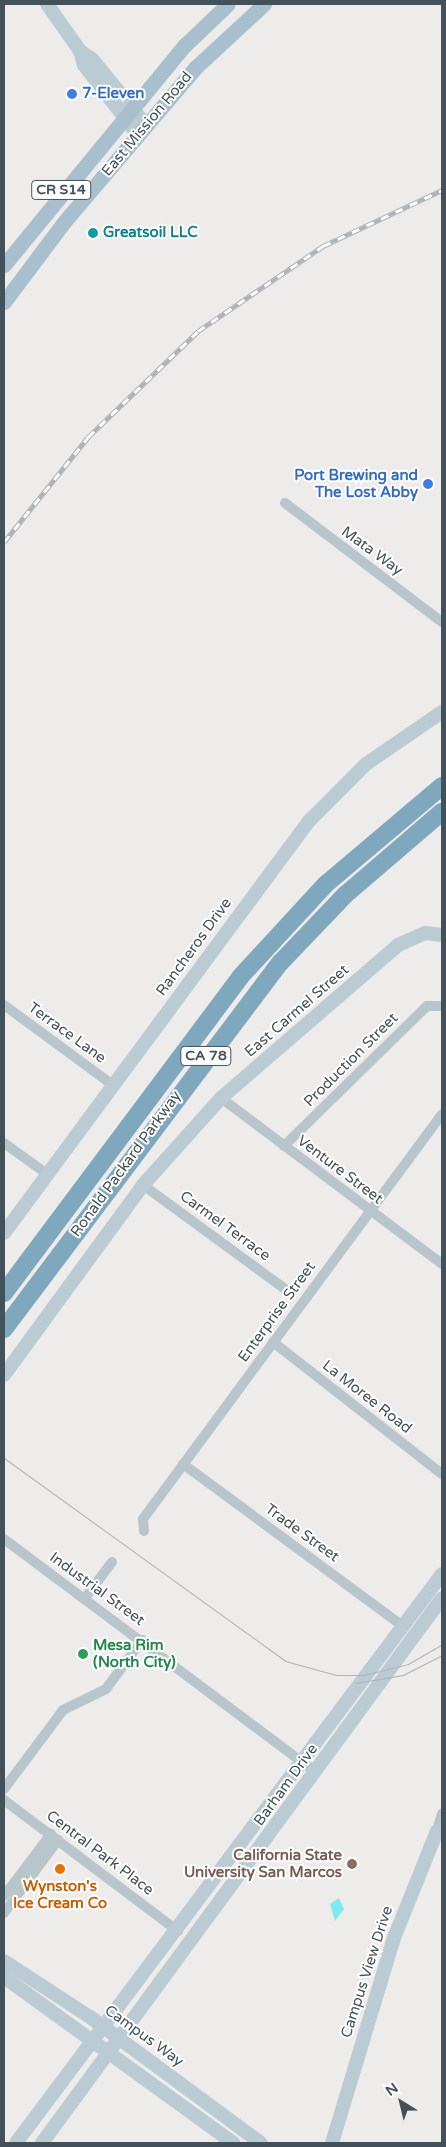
<!DOCTYPE html>
<html>
<head>
<meta charset="utf-8">
<style>
	body { margin:0 }
	#map { position:relative; width:446px; height:2147px; overflow:hidden; background:#eeebeb; font-family:"Varela Round",sans-serif }
	div>[style] { position:absolute }
	.water>* { inset:0; background:#7feaf1 }
	.street>* { height:10px; margin:-5px; padding:0 5px; transform-origin:5px; border-radius:5px; background:#b8c6cc }
	.secondary>* { height:14px; margin:-7px; padding:0 7px; transform-origin:7px; border-radius:7px; background:#bacbd4 }
	.primary>* { height:15px; margin:-7.5px; padding:0 7.5px; transform-origin:7.5px; border-radius:7.5px; background:#a8c0cd }
	.highway>* { height:18px; margin:-9px; padding:0 9px; transform-origin:9px; border-radius:9px; background:#7fa7be }
	.tram>* { height:1px; margin:-0.5px; padding:0 0.5px; transform-origin:0.5px; border-radius:0.5px; background:#adb2b6 }
	.rail>* { height:4.5px; margin-top:-2.25px; transform-origin:0; background:repeating-linear-gradient(90deg,#fff 0 8px,#adb2b6 0 16px); box-sizing:border-box; border-block:1px solid #adb2b6 }
	.dots>* { width:14px; height:14px; translate:-50% -50%; box-sizing:border-box; border:2px solid #fff; border-radius:50% }
	span { translate:-50% -50%; white-space:nowrap; text-align:center; line-height:1.15; -webkit-text-stroke:4px #fff; paint-order:stroke }
	.shield-label span { padding:1px 4px; background:#fff; border:1px solid; border-radius:4px; -webkit-text-stroke-width:0 }
	.shield-label { font-size:14px; color:#43525a; font-weight:700 }
	.shop-label { font-size:15px; color:#366cbe; font-weight:700 }
	.left { translate:0 -50%; text-align:left }
	.right { translate:-100% -50%; text-align:right }
	.street-label { font-size:15px; color:#43525a }
	.culture-label { font-size:15px; color:#0d838f; font-weight:700 }
	.leisure-label { font-size:15px; color:#27864d; font-weight:700 }
	.education-label { font-size:15px; color:#785e54; font-weight:700 }
	.food-label { font-size:15px; color:#c56008; font-weight:700 }
	.frame { position:absolute; inset:0; border:5px solid #43525a; pointer-events:none }
	.north { position:absolute; left:376px; top:2077px; width:50px; height:50px; -webkit-text-stroke:4px #fff; paint-order:stroke; rotate:324deg; font-size:14px; font-weight:700; line-height:20px; text-align:center; color:#43525a }
	.north::after { content:''; display:block; margin:auto; width:18px; height:22px; background:#43525a; clip-path:polygon(50% 0,100% 100%,50% 72%,0 100%) }
</style>
</head>
<body>
<div id="map">
	<div class="water">
		<div style="clip-path:polygon(339px 1898px,344px 1909px,335px 1921px,330px 1904px)"></div>
	</div>
	<div class="street">
		<div style="left:285px;top:503px;width:197px;rotate:37.2deg"></div>
		<div style="left:4px;top:1005px;width:135px;rotate:36.3deg"></div>
		<div style="left:221px;top:1098px;width:276px;rotate:36.9deg"></div>
		<div style="left:4px;top:1143px;width:53px;rotate:35.8deg"></div>
		<div style="left:284px;top:1146px;width:200px;rotate:-44.4deg"></div>
		<div style="left:427px;top:1006px;width:15px"></div>
		<div style="left:143px;top:1185px;width:181px;rotate:36.2deg"></div>
		<div style="left:273px;top:1342px;width:214px;rotate:38deg"></div>
		<div style="left:183px;top:1464px;width:275px;rotate:36.4deg"></div>
		<div style="left:144px;top:1531px;width:12px;rotate:-95deg"></div>
		<div style="left:143px;top:1519px;width:503px;rotate:-53.56deg"></div>
		<div style="left:4px;top:1539px;width:389px;rotate:36.8deg"></div>
		<div style="left:85px;top:1598px;width:45px;rotate:-53.1deg"></div>
		<div style="left:4px;top:1789px;width:99px;rotate:-53.2deg"></div>
		<div style="left:63px;top:1710px;width:48px;rotate:-26deg"></div>
		<div style="left:106px;top:1689px;width:61px;rotate:-53.7deg"></div>
		<div style="left:4px;top:1800px;width:218px;rotate:37deg"></div>
		<div style="left:437px;top:1831px;width:18px;rotate:-74deg"></div>
		<div style="left:4px;top:1896px;width:78px;rotate:-52.8deg"></div>
		<div style="left:4px;top:1913px;width:91px;rotate:-53.5deg"></div>
	</div>
	<div class="secondary">
		<div style="left:47px;top:4px;width:57px;rotate:54.9deg"></div>
		<div style="left:80px;top:51px;width:15px;rotate:74deg"></div>
		<div style="left:84px;top:65px;width:88px;rotate:52.4deg"></div>
		<div style="left:80px;top:51px;width:14px;rotate:34deg"></div>
		<div style="left:92px;top:59px;width:85px;rotate:50.7deg"></div>
		<div style="left:4px;top:1233px;width:513px;rotate:-53.49deg"></div>
		<div style="left:309px;top:821px;width:81px;rotate:-45deg"></div>
		<div style="left:366px;top:764px;width:92px;rotate:-34.4deg"></div>
		<div style="left:4px;top:1375px;width:235px;rotate:-53.8deg"></div>
		<div style="left:143px;top:1185px;width:117px;rotate:-48.1deg"></div>
		<div style="left:221px;top:1098px;width:234px;rotate:-40.8deg"></div>
		<div style="left:398px;top:945px;width:30px;rotate:-24deg"></div>
		<div style="left:425px;top:933px;width:17px;rotate:7deg"></div>
		<div style="left:4px;top:1961px;width:103px;rotate:33.1deg"></div>
		<div style="left:90px;top:2017px;width:212px;rotate:36.4deg"></div>
		<div style="left:4px;top:1977px;width:283px;rotate:35.9deg"></div>
		<div style="left:16px;top:2143px;width:711px;rotate:-53.18deg"></div>
		<div style="left:42px;top:2143px;width:676px;rotate:-53.72deg"></div>
		<div style="left:332px;top:2143px;width:214px;rotate:-73.2deg"></div>
		<div style="left:394px;top:1938px;width:115px;rotate:-68.1deg"></div>
	</div>
	<div class="primary">
		<div style="left:4px;top:265px;width:285px;rotate:-50.6deg"></div>
		<div style="left:185px;top:45px;width:59px;rotate:-43.6deg"></div>
		<div style="left:4px;top:302px;width:100px;rotate:-53.1deg"></div>
		<div style="left:64px;top:222px;width:204px;rotate:-49.6deg"></div>
		<div style="left:196px;top:67px;width:93px;rotate:-42.8deg"></div>
	</div>
	<div class="highway">
		<div style="left:4px;top:1293px;width:396px;rotate:-53.2deg"></div>
		<div style="left:241px;top:976px;width:125px;rotate:-47.3deg"></div>
		<div style="left:326px;top:884px;width:152px;rotate:-40.2deg"></div>
		<div style="left:4px;top:1329px;width:460px;rotate:-53deg"></div>
		<div style="left:281px;top:962px;width:93px;rotate:-46.3deg"></div>
		<div style="left:345px;top:895px;width:128px;rotate:-40.6deg"></div>
	</div>
	<div class="tram">
		<div style="left:4px;top:1458px;width:347px;rotate:35.8deg"></div>
		<div style="left:285px;top:1661px;width:53px;rotate:15.4deg"></div>
		<div style="left:336px;top:1675px;width:28px"></div>
		<div style="left:364px;top:1675px;width:45px;rotate:-14deg"></div>
		<div style="left:408px;top:1664px;width:39px;rotate:-30deg"></div>
		<div style="left:355px;top:1683px;width:49px;rotate:-9.5deg"></div>
		<div style="left:403px;top:1675px;width:44px;rotate:-27.1deg"></div>
	</div>
	<div class="rail">
		<div style="left:4px;top:542px;width:134px;rotate:-51.3deg"></div>
		<div style="left:88px;top:437px;width:153px;rotate:-43.9deg"></div>
		<div style="left:198px;top:331px;width:151px;rotate:-34.2deg"></div>
		<div style="left:323px;top:246px;width:132px;rotate:-25.2deg"></div>
	</div>
	<div class="dots">
		<div style="left:72px;top:94px;background:#3f7fe0"></div>
		<div style="left:93px;top:233px;background:#0f9aa8"></div>
		<div style="left:428px;top:484px;background:#3f7fe0"></div>
		<div style="left:83px;top:1654px;background:#2e9e5b"></div>
		<div style="left:352px;top:1864px;background:#8d6e63"></div>
		<div style="left:60px;top:1869px;background:#e8710a"></div>
	</div>
	<div class="shield-label">
		<span style="left:61px;top:190px">CR S14</span>
		<span style="left:206px;top:1056px">CA 78</span>
	</div>
	<div class="shop-label">
		<span class="left" style="left:82px;top:94px">7-Eleven</span>
		<span class="right" style="left:418px;top:484px">Port Brewing and<br>The Lost Abby</span>
	</div>
	<div class="street-label">
		<span style="left:147px;top:124px;rotate:-50deg">East Mission Road</span>
		<span style="left:372px;top:551px;rotate:36deg">Mata Way</span>
		<span style="left:194px;top:947px;rotate:-54deg">Rancheros Drive</span>
		<span style="left:297px;top:1011px;rotate:-41deg">East Carmel Street</span>
		<span style="left:67px;top:1033px;rotate:36deg">Terrace Lane</span>
		<span style="left:351px;top:1060px;rotate:-45deg">Production Street</span>
		<span style="left:126px;top:1164px;rotate:-54deg">Ronald Packard Parkway</span>
		<span style="left:340px;top:1170px;rotate:37deg">Venture Street</span>
		<span style="left:225px;top:1226px;rotate:36deg">Carmel Terrace</span>
		<span style="left:277px;top:1312px;rotate:-54deg">Enterprise Street</span>
		<span style="left:367px;top:1397px;rotate:38deg">La Moree Road</span>
		<span style="left:302px;top:1533px;rotate:36deg">Trade Street</span>
		<span style="left:97px;top:1589px;rotate:36deg">Industrial Street</span>
		<span style="left:286px;top:1785px;rotate:-54deg">Barham Drive</span>
		<span style="left:100px;top:1853px;rotate:37deg">Central Park Place</span>
		<span style="left:367px;top:1972px;rotate:-72deg">Campus View Drive</span>
		<span style="left:144px;top:2036px;rotate:36deg">Campus Way</span>
	</div>
	<div class="culture-label">
		<span class="left" style="left:103px;top:233px">Greatsoil LLC</span>
	</div>
	<div class="leisure-label">
		<span class="left" style="left:93px;top:1654px">Mesa Rim<br>(North City)</span>
	</div>
	<div class="education-label">
		<span class="right" style="left:342px;top:1864px">California State<br>University San Marcos</span>
	</div>
	<div class="food-label">
		<span style="left:60px;top:1895px">Wynston's<br>Ice Cream Co</span>
	</div>
	<div class="frame"></div>
	<div class="north">N</div>
</div>
</body>
</html>
